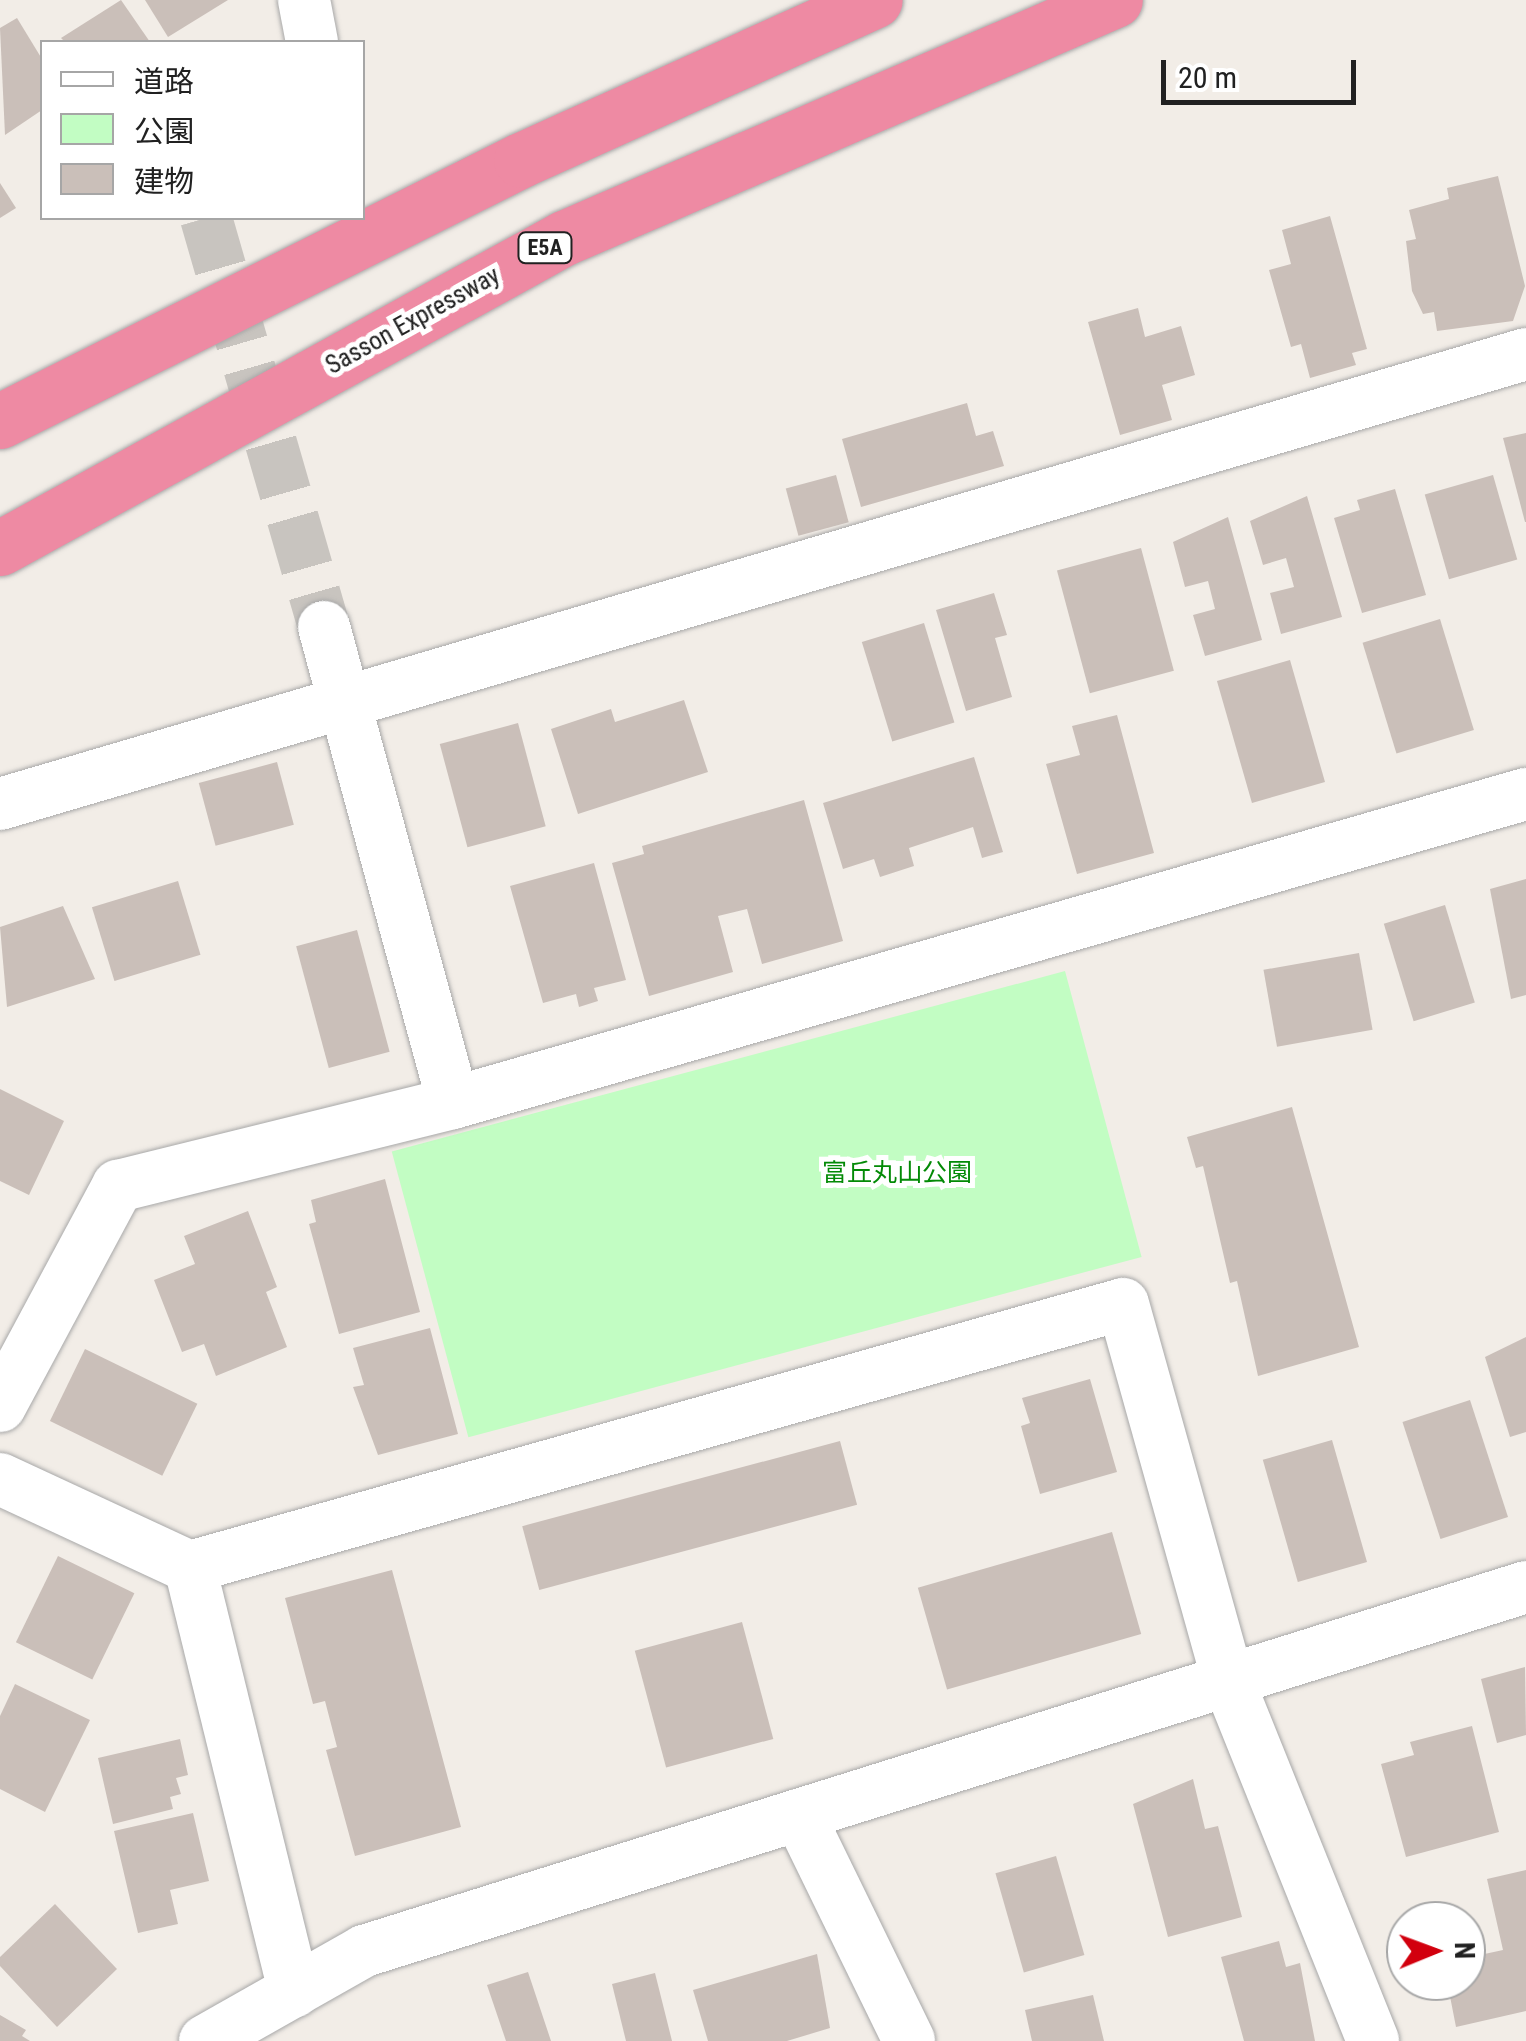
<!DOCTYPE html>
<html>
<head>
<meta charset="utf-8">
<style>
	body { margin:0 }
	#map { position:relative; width:1526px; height:2041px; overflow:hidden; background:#f2ede7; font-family:"Roboto Condensed","Noto Sans JP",sans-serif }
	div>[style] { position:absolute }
	.park>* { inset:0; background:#c2fdc3; transform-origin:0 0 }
	.building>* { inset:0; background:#cabfb9; transform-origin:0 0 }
	.street-tunnel>* { height:52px; margin-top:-26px; transform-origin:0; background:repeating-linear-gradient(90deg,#c8c4bf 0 52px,transparent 0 78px) }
	.roads { filter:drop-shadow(0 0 2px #a8a8a8) drop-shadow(0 0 2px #a8a8a8) }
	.street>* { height:52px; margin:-26px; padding:0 26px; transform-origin:26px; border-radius:26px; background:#fff }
	.highway>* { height:55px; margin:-27.5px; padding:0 27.5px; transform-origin:27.5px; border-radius:27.5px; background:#ee8aa3 }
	span { translate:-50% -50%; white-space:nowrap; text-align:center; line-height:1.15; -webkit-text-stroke:10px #fff; paint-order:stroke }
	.shield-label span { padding:2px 8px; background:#fff; border:2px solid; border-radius:8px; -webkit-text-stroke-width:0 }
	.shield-label { font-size:22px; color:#212121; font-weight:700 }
	.street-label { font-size:25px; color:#212121 }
	.park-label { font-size:25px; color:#038a06 }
	.legend { position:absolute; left:40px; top:40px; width:325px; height:180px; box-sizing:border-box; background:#fff; border:2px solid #a6a6a6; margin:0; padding:12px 18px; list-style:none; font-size:30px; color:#212121 }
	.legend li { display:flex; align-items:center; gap:20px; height:50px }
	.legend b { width:50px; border:2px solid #a6a6a6 }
	.north { position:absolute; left:1386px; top:1901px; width:100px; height:100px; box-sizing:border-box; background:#fff; border:2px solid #a6a6a6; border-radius:50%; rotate:89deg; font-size:28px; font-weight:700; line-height:40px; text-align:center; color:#212121 }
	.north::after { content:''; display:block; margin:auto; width:35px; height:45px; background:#d2000e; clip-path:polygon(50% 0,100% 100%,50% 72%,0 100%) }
	.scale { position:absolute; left:1161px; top:60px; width:195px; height:45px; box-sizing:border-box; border:5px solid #212121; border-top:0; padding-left:12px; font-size:30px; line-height:35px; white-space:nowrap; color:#212121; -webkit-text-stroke:8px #fff; paint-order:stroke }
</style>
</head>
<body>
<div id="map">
	<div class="park">
		<div style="left:1065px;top:971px;width:296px;height:697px;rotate:75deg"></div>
	</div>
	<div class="building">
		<div style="clip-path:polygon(121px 0,150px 42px,65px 42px,61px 38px)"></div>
		<div style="clip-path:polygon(145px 0,228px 0,168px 37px)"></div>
		<div style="clip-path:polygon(17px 18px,42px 59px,42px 110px,5px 135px,0 28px)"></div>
		<div style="clip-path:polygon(1498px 176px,1525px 286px,1513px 321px,1437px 331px,1434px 312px,1423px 314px,1412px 291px,1406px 241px,1416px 239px,1409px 210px,1449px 199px,1447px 188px)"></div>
		<div style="clip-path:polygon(0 183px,16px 208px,0 218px)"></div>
		<div style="clip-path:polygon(1330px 216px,1367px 349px,1352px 353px,1356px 365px,1310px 378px,1301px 344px,1291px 347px,1269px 270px,1291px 264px,1282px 230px)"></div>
		<div style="clip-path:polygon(1138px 308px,1145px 337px,1181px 326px,1195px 375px,1162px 385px,1172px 420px,1120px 435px,1088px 322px)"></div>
		<div style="clip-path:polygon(967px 403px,976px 436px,993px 431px,1004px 466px,861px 507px,842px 439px)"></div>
		<div style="clip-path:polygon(1526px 433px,1526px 522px,1525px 522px,1503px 438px)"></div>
		<div style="left:836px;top:475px;width:49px;height:52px;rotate:75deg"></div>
		<div style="left:1493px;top:475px;width:88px;height:71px;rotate:74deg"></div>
		<div style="clip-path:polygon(1395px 489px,1426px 595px,1362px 613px,1334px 518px,1360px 510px,1357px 500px)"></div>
		<div style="clip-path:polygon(1307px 496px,1342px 617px,1281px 634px,1270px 593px,1294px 587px,1286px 558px,1263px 565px,1250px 521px)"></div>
		<div style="clip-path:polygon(1228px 517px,1262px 640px,1205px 656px,1193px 615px,1215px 609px,1208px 581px,1185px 587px,1173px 542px)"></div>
		<div style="left:1141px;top:548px;width:127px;height:87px;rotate:75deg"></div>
		<div style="clip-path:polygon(994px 593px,1007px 635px,995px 638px,1012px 697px,966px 711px,936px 610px)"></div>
		<div style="left:1440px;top:619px;width:116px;height:81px;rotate:73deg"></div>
		<div style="left:924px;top:623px;width:104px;height:65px;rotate:73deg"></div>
		<div style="left:1290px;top:660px;width:127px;height:76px;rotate:74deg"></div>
		<div style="clip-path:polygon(684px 700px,708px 772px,578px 814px,551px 729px,611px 709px,615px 722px)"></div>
		<div style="clip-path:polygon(1117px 715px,1154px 853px,1077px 874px,1046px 764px,1080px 755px,1072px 726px)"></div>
		<div style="left:518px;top:723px;width:107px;height:81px;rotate:75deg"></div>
		<div style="clip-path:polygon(974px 757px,1003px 852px,982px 858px,973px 827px,909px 848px,914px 866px,880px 877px,874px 859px,843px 869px,823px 803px)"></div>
		<div style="left:277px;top:762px;width:65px;height:81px;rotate:75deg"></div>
		<div style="clip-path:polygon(804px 800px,843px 941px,762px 964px,747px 909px,718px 916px,733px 972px,649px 996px,612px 863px,644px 854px,642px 846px)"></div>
		<div style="clip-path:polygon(594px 863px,626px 980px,594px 988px,598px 1001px,579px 1007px,576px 994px,543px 1003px,510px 886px)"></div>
		<div style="clip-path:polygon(1526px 879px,1526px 995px,1511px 999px,1490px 889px)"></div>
		<div style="left:178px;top:881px;width:77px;height:90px;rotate:73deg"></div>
		<div style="left:1445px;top:905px;width:102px;height:64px;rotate:73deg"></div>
		<div style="clip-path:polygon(63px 906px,95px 979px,7px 1007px,0 927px)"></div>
		<div style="left:357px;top:930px;width:126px;height:63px;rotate:75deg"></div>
		<div style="left:1359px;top:953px;width:78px;height:97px;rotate:80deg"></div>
		<div style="clip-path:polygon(0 1089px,64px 1121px,29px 1195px,0 1181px)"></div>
		<div style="clip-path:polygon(1292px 1107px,1359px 1347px,1258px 1376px,1237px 1281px,1230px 1283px,1203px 1166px,1196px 1168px,1187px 1137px)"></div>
		<div style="clip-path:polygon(385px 1179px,420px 1312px,339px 1334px,309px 1224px,316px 1222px,311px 1200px)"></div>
		<div style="clip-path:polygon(248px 1211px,277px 1287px,266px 1292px,287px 1347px,216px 1376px,204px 1344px,182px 1352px,154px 1280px,195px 1264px,184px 1236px)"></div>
		<div style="clip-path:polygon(430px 1328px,458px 1434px,378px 1455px,353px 1387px,364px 1385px,353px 1348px)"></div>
		<div style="clip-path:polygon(1526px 1337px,1526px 1432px,1510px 1437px,1485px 1357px)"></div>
		<div style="left:85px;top:1349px;width:125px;height:80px;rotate:26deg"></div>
		<div style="clip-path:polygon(1090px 1379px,1117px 1472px,1040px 1494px,1021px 1426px,1030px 1423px,1022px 1398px)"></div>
		<div style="left:1470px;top:1400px;width:123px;height:71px;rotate:72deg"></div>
		<div style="left:1332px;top:1440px;width:127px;height:72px;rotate:74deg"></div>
		<div style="left:840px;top:1441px;width:66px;height:329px;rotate:75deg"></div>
		<div style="left:1112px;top:1532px;width:106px;height:202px;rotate:74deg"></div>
		<div style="left:58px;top:1556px;width:85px;height:96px;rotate:26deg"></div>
		<div style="clip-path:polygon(392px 1570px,461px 1827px,355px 1856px,326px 1750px,337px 1747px,325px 1701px,313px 1704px,285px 1598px)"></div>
		<div style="left:742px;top:1622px;width:121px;height:111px;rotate:75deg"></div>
		<div style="clip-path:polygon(1525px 1667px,1526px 1735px,1497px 1743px,1481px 1679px)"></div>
		<div style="clip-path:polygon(15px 1684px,90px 1720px,45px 1812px,0 1789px,0 1716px)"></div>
		<div style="clip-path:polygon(1472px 1726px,1499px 1832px,1406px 1857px,1381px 1764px,1414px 1755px,1410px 1742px)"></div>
		<div style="clip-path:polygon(180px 1739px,188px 1775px,176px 1778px,181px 1794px,170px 1797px,173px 1809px,113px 1824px,98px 1758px)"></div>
		<div style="clip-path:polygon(1193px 1779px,1205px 1829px,1218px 1826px,1242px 1917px,1168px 1937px,1133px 1804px)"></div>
		<div style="clip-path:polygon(193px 1813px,209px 1881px,170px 1890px,178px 1924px,138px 1933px,114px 1831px)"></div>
		<div style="left:1056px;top:1856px;width:103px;height:63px;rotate:74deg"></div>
		<div style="clip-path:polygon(1526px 1870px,1526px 2011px,1456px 2027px,1447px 1981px,1466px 1981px,1466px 1958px,1503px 1950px,1487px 1879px)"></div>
		<div style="clip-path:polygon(55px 1904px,117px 1969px,57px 2027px,0 1966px,0 1957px)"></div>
		<div style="clip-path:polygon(1279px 1941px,1286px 1967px,1300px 1963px,1315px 2041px,1244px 2041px,1221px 1957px)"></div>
		<div style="clip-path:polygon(817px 1954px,830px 2028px,787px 2041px,708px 2041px,693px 1990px)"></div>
		<div style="clip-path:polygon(528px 1972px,551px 2041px,506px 2041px,487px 1985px)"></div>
		<div style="clip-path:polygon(655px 1973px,672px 2041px,626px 2041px,612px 1984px)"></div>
		<div style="clip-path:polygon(1093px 1995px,1104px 2041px,1032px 2041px,1025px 2010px)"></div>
		<div style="clip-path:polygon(0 2015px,26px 2030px,22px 2036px,30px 2041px,0 2041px)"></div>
	</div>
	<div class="street-tunnel">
		<div style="left:206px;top:218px;width:426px;rotate:73.9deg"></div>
	</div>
	<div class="roads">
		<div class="street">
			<div style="left:304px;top:0;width:43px;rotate:79.2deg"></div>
			<div style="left:324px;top:627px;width:493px;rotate:74.8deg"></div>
			<div style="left:0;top:804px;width:1591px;rotate:-16.43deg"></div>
			<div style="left:0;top:1406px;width:250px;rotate:-61.8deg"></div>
			<div style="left:118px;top:1186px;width:345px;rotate:-13.9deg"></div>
			<div style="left:453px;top:1103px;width:1117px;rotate:-16.07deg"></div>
			<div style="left:0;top:1479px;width:209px;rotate:24.9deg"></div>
			<div style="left:190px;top:1567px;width:969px;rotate:-15.74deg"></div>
			<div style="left:1123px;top:1304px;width:390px;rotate:74.4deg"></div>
			<div style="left:1228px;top:1680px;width:389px;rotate:68.1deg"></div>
			<div style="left:190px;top:1567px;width:437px;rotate:76.2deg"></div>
			<div style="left:799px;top:1815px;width:251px;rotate:64deg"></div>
			<div style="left:205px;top:2041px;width:183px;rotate:-29.5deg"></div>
			<div style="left:364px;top:1951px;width:1218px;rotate:-17.39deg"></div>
		</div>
		<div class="highway">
			<div style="left:0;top:421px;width:583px;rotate:-26.61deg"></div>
			<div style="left:521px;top:160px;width:388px;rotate:-24.3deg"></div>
			<div style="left:0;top:548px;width:644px;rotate:-28.8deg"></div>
			<div style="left:564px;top:238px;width:600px;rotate:-23.36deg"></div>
		</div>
	</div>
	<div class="shield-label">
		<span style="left:545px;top:248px">E5A</span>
	</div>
	<div class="street-label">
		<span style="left:413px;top:321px;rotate:-29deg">Sasson Expressway</span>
	</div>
	<div class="park-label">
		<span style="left:897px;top:1173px">富丘丸山公園</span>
	</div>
	<ul class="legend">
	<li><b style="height:12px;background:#fff"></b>道路</li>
	<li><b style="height:28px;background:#c2fdc3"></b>公園</li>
	<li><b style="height:28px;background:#cabfb9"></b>建物</li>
	</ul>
	<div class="north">N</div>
	<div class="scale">20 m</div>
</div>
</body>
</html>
